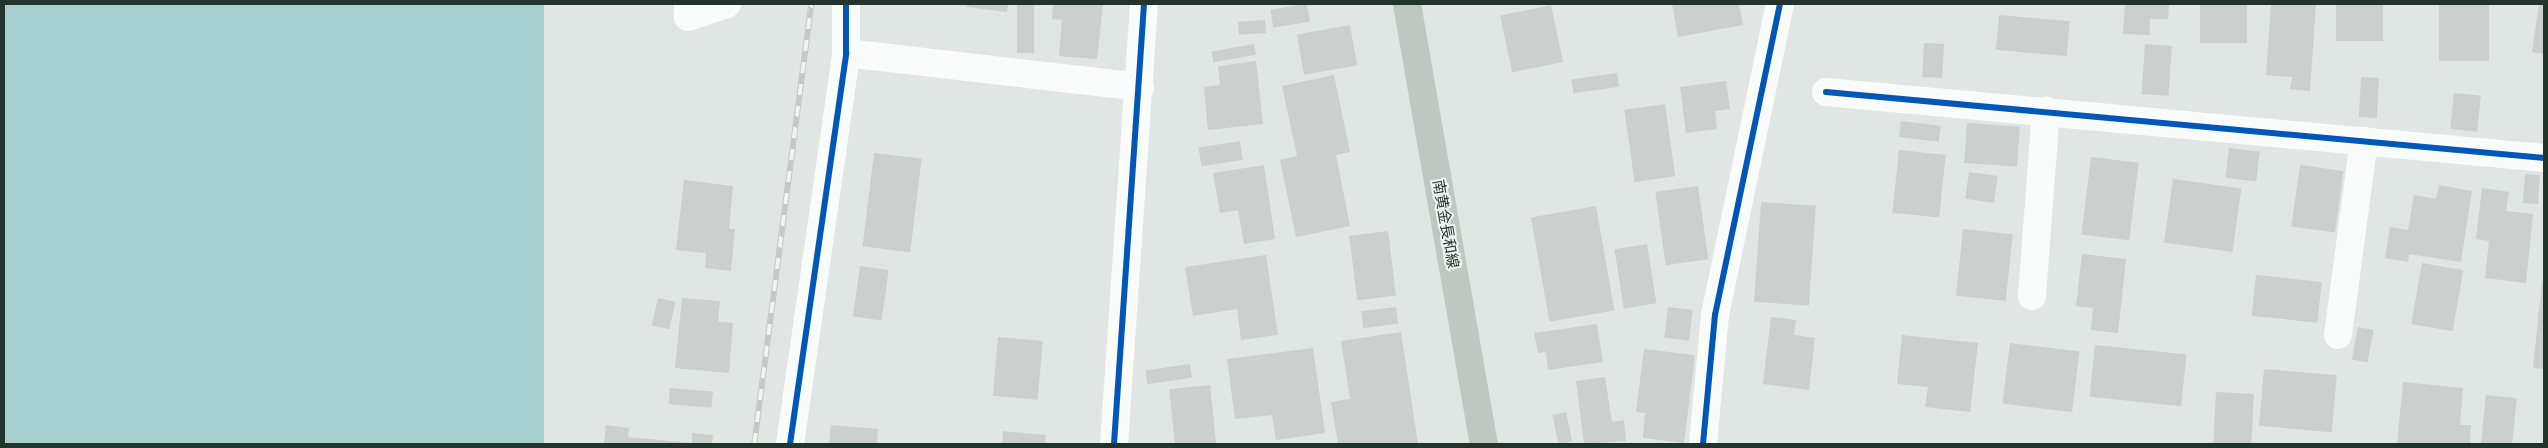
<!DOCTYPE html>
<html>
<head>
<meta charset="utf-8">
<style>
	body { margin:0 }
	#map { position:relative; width:2548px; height:448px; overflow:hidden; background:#e0e6e3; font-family:Roboto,"Noto Sans JP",sans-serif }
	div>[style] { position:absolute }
	.water>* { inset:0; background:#a5d0cf; transform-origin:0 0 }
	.building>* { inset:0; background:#cbcfcd; transform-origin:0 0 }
	.minor>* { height:28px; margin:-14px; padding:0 14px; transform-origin:14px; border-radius:14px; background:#fafbfb }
	.major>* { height:28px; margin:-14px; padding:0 14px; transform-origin:14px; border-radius:14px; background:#bfc7c3 }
	.rail>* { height:5.5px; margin-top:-2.75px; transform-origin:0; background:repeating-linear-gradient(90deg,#eef5f1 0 11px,#c6c8c7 0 22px); box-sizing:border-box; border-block:1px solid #c6c8c7 }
	.cycleway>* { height:6px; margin:-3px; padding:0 3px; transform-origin:3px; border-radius:3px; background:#0057b8 }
	span { translate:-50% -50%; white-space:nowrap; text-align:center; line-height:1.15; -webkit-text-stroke:4px #eef5f1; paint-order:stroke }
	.street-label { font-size:15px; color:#22352d }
	.frame { position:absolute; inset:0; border:5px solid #22352d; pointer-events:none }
</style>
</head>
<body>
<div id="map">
	<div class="water">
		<div style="left:4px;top:4px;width:540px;height:440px"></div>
	</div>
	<div class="building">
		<div style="clip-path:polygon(967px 4px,1008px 4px,1007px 12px,967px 7px)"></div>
		<div style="left:1017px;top:4px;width:17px;height:49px"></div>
		<div style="clip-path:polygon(1053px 4px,1103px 4px,1097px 59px,1059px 56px,1062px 20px,1052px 19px)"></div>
		<div style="left:1307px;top:4px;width:18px;height:37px;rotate:81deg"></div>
		<div style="clip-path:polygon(1672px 4px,1739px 4px,1743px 25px,1678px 37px)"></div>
		<div style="clip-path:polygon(2125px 4px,2169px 4px,2168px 19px,2150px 19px,2150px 35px,2123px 34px)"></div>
		<div style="left:2200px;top:4px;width:47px;height:39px"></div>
		<div style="clip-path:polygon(2271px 4px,2316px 4px,2310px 91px,2290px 89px,2292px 77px,2266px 75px)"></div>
		<div style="left:2336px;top:4px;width:47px;height:37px"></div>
		<div style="left:2439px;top:4px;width:50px;height:57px"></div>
		<div style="clip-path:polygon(2539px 4px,2544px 4px,2544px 54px,2532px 52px)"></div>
		<div style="left:1551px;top:5px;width:58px;height:52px;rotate:78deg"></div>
		<div style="left:1999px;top:15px;width:71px;height:35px;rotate:5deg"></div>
		<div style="left:1265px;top:20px;width:13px;height:27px;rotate:86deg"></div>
		<div style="left:1350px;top:25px;width:41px;height:54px;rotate:80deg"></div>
		<div style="left:1924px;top:43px;width:20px;height:34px;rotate:3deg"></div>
		<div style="left:1254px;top:44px;width:11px;height:43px;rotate:80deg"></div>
		<div style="left:2145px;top:44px;width:27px;height:50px;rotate:4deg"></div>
		<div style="clip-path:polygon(1256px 61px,1263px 124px,1208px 130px,1204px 87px,1220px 85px,1218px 66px)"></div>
		<div style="left:1617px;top:73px;width:14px;height:46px;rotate:82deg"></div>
		<div style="clip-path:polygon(1334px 75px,1350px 152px,1336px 155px,1350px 226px,1296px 237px,1280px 160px,1297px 156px,1282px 86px)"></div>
		<div style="left:2361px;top:77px;width:18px;height:40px;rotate:3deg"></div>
		<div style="clip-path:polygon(1726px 81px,1730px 109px,1715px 111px,1717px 129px,1686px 133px,1680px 87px)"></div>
		<div style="left:2454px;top:93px;width:27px;height:36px;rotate:6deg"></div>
		<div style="left:1665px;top:104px;width:73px;height:41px;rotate:82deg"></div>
		<div style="left:1901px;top:121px;width:40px;height:16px;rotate:7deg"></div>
		<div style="left:1967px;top:123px;width:53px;height:40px;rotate:4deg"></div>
		<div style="left:1240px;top:141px;width:19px;height:42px;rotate:81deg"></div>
		<div style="left:2229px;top:148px;width:31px;height:30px;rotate:7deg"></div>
		<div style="left:1899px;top:150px;width:47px;height:63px;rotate:6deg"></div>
		<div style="left:874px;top:153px;width:48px;height:94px;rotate:7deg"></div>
		<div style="left:2091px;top:157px;width:48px;height:78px;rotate:7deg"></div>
		<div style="clip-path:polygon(1264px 165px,1275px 239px,1244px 244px,1238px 210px,1220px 213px,1213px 173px)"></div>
		<div style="left:2300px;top:165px;width:44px;height:62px;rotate:8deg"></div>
		<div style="left:1969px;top:172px;width:29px;height:27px;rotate:8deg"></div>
		<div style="left:2525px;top:174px;width:15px;height:29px;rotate:4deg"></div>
		<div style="left:2173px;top:179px;width:69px;height:64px;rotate:8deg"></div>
		<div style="clip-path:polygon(684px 180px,733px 186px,729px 229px,735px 229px,731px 271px,705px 268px,706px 253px,676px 250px)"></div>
		<div style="clip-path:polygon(2439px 185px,2472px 191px,2461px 262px,2409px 254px,2408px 262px,2385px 258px,2390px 227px,2408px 230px,2414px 195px,2436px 199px)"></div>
		<div style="left:1698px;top:186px;width:74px;height:43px;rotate:82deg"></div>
		<div style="clip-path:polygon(2482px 188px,2509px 192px,2506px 211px,2533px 214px,2526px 283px,2485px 278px,2489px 241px,2476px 239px)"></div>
		<div style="left:1761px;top:202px;width:55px;height:100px;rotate:4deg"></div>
		<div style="left:1596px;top:206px;width:106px;height:66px;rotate:80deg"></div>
		<div style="left:1963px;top:229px;width:50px;height:67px;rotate:6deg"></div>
		<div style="left:1388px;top:231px;width:65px;height:39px;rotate:83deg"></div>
		<div style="left:1647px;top:244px;width:60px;height:33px;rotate:81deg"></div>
		<div style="clip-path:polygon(2082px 254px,2126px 259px,2118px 333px,2091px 330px,2093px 308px,2076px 306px)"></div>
		<div style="clip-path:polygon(1266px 255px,1278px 335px,1241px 340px,1237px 309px,1193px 316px,1185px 267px)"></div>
		<div style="left:2422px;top:263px;width:42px;height:62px;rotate:10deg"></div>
		<div style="left:860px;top:266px;width:29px;height:51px;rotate:8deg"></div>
		<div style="left:2256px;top:275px;width:66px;height:41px;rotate:6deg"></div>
		<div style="clip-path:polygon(2542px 282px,2544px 282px,2544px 369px,2533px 368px)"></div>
		<div style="left:658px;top:298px;width:18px;height:28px;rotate:13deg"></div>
		<div style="clip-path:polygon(682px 298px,720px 301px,718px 322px,733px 323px,729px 373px,675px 368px)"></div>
		<div style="left:1396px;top:307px;width:17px;height:35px;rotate:83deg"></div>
		<div style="left:1668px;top:307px;width:25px;height:31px;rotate:7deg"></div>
		<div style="clip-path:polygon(1771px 317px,1796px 320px,1794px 335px,1815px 338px,1809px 390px,1763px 384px)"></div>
		<div style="clip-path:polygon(1597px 324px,1603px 362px,1548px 370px,1546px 352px,1538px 353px,1534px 333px)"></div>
		<div style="left:2358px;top:327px;width:16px;height:33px;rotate:11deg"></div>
		<div style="clip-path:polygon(1401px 332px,1418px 444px,1338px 444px,1331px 402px,1350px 399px,1341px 341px)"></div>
		<div style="clip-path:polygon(1902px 335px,1978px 343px,1970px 412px,1925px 407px,1928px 387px,1897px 384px)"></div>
		<div style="left:998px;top:337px;width:45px;height:59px;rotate:5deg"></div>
		<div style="left:2010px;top:343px;width:70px;height:61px;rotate:7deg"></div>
		<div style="left:2095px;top:345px;width:92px;height:52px;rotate:6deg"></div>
		<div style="clip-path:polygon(1313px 348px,1325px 433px,1276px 440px,1272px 415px,1235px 419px,1227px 359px)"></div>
		<div style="clip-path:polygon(1644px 349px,1695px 355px,1684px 443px,1643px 438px,1645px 413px,1636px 412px)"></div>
		<div style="left:1190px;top:364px;width:14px;height:45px;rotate:82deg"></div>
		<div style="left:2264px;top:369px;width:73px;height:57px;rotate:5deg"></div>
		<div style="clip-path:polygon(1605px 377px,1612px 422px,1624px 420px,1626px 441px,1584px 444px,1576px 381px)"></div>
		<div style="clip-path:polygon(2403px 382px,2463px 388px,2460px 425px,2471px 425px,2470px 444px,2397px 444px)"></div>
		<div style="left:1210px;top:385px;width:59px;height:41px;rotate:84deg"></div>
		<div style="left:670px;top:388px;width:43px;height:16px;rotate:5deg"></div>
		<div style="left:2216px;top:392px;width:38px;height:52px;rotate:3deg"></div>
		<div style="left:2486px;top:395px;width:31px;height:49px;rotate:6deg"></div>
		<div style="left:1566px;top:412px;width:30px;height:14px;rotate:78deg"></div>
		<div style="clip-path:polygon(606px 425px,629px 428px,628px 437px,692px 443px,692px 433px,713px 435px,712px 444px,604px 444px)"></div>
		<div style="clip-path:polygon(831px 425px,878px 429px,877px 444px,829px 444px)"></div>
		<div style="clip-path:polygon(1003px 431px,1046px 435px,1045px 444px,1002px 444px)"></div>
	</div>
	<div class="minor">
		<div style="left:688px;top:4px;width:13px;rotate:90deg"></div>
		<div style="left:688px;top:17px;width:41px;rotate:-18.4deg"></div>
		<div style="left:846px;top:53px;width:296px;rotate:6.6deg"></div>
		<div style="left:1826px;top:92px;width:721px;rotate:5.25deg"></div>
		<div style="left:2032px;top:296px;width:186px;rotate:-85.7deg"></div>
		<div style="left:2338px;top:335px;width:196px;rotate:-82.4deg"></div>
		<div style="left:790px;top:444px;width:395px;rotate:-81.8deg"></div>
		<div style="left:846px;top:53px;width:49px;rotate:-90deg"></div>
		<div style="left:1114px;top:444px;width:441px;rotate:-86.1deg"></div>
		<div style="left:1703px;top:444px;width:130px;rotate:-84.7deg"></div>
		<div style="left:1715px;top:315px;width:318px;rotate:-78.2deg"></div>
	</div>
	<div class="major">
		<div style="left:1407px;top:4px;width:447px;rotate:80.1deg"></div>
	</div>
	<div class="rail">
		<div style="left:754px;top:444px;width:444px;rotate:-82.6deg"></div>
	</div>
	<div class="cycleway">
		<div style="left:1826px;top:92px;width:721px;rotate:5.25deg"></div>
		<div style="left:790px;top:444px;width:395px;rotate:-81.8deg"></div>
		<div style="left:846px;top:53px;width:49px;rotate:-90deg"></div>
		<div style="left:1114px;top:444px;width:441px;rotate:-86.1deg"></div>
		<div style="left:1703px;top:444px;width:130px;rotate:-84.7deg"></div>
		<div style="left:1715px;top:315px;width:318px;rotate:-78.2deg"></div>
	</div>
	<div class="street-label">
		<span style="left:1445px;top:224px;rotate:80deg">南黄金長和線</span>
	</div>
	<div class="frame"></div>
</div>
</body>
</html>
